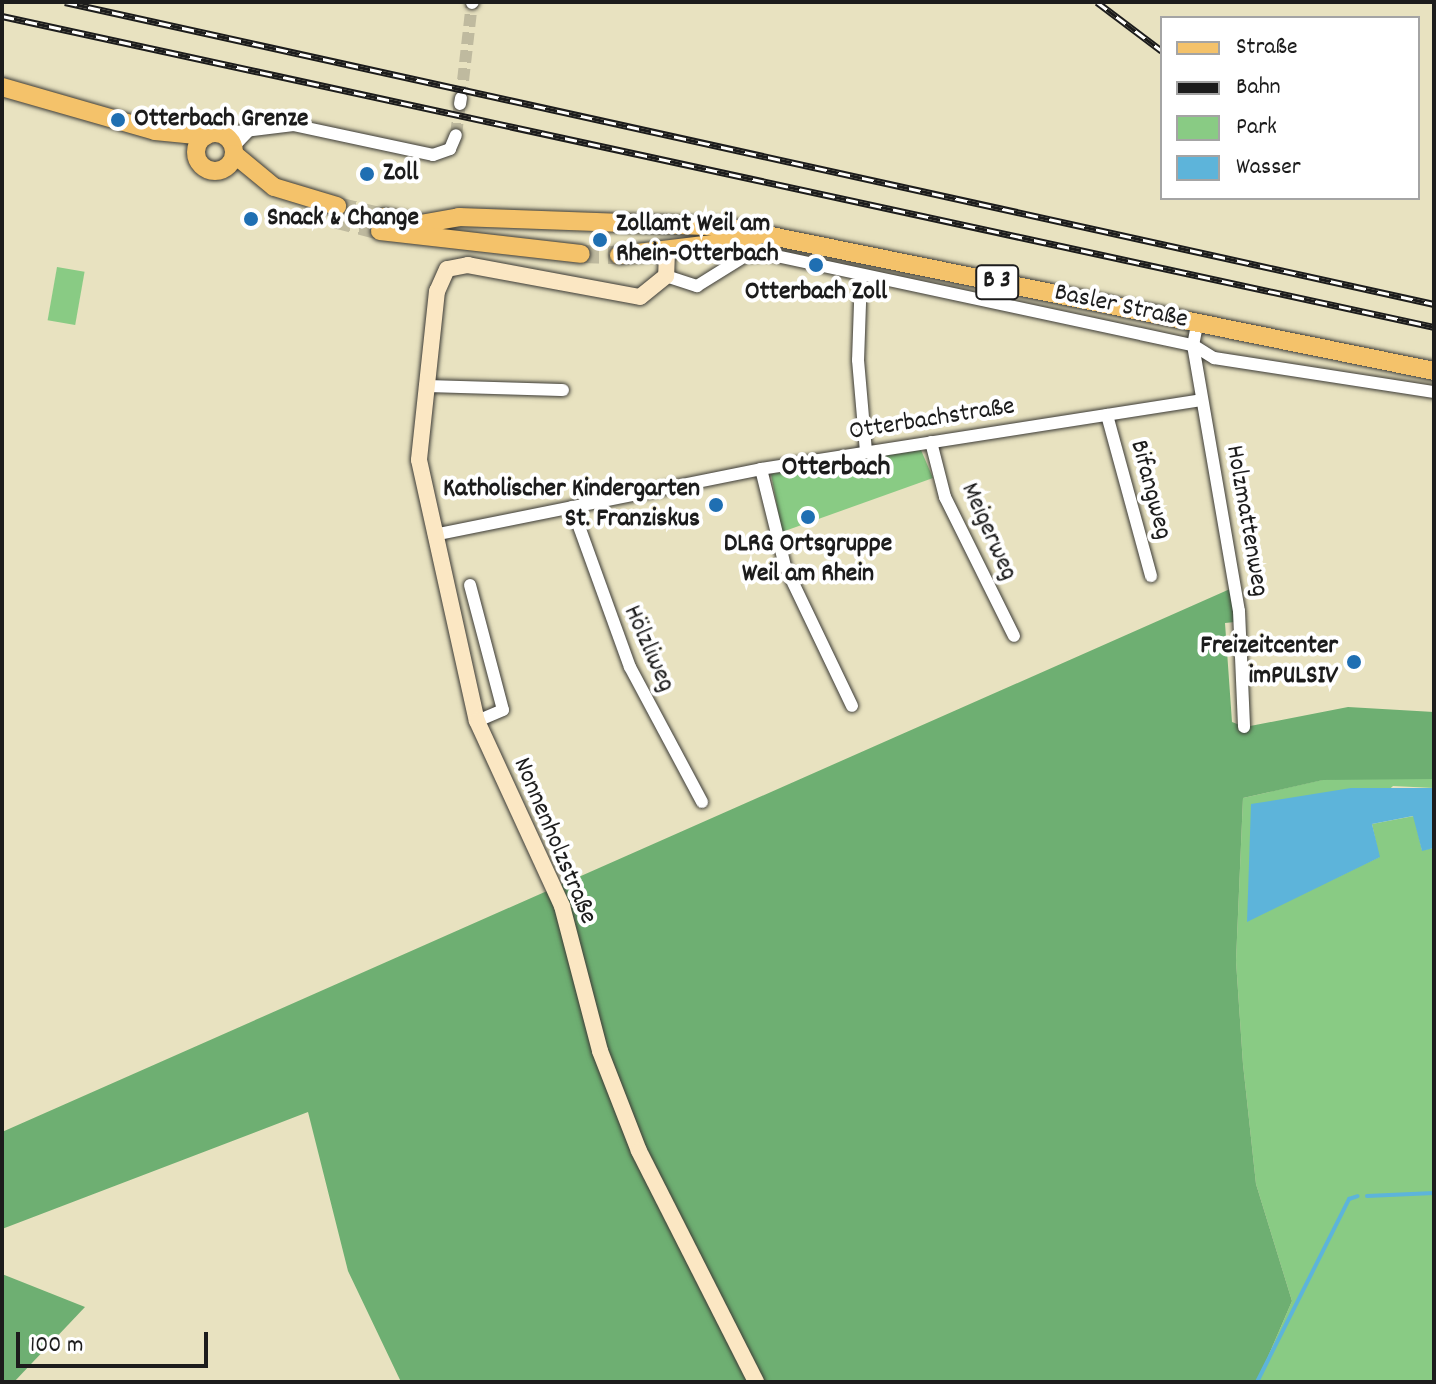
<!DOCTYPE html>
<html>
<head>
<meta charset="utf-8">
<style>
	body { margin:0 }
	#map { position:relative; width:1436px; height:1384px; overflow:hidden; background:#e8e2c0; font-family:Dekko,sans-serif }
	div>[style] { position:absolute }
	.green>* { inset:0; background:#89cb84; transform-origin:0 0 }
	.forest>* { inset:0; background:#6eaf72 }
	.water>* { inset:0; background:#5db4da }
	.stream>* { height:4px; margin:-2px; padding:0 2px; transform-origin:2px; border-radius:2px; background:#5db4da }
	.street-tunnel>* { height:12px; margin-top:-6px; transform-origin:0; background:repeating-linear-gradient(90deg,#bfba9f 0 12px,transparent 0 18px) }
	.primary-tunnel>* { height:18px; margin-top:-9px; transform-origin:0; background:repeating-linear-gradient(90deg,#bfba9f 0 18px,transparent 0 27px) }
	.roads { filter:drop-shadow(0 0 2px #3b3a35) drop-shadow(0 0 2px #3b3a35) }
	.street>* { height:12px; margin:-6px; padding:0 6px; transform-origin:6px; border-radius:6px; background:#fff }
	.secondary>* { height:16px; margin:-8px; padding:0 8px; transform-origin:8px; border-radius:8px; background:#fbe7c3 }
	.primary>* { height:18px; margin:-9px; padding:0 9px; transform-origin:9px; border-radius:9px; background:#f4c26a }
	.primary>.ring { margin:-9px; padding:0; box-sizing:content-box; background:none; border:18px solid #f4c26a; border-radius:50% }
	.rail>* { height:7px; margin-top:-3.5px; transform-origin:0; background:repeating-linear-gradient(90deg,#fff 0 12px,#1c1c1c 0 24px); box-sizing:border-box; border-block:2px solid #1c1c1c }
	.dots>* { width:22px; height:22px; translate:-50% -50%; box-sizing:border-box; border:4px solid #fff; border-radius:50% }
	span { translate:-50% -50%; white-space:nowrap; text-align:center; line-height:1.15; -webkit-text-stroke:8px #fff; paint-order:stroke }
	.shield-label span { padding:2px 6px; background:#fff; border:2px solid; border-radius:6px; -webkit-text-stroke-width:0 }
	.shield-label { font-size:24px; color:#1c1c1c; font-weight:700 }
	.poi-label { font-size:26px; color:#1c1c1c; font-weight:700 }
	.left { translate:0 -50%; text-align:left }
	.right { translate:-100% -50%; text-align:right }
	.street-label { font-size:26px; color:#1c1c1c }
	.neighbourhood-label { font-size:28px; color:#1c1c1c; font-weight:700 }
	.frame { position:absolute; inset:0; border:4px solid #1c1c1c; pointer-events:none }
	.legend { position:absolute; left:1160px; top:16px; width:260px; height:184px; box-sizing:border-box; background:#fff; border:2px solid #a4a4a4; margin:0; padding:10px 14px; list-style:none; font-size:24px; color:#1c1c1c }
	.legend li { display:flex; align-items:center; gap:16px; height:40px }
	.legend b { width:40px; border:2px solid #a4a4a4 }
	.scale { position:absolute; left:16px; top:1332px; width:192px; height:36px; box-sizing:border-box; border:4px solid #1c1c1c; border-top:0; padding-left:10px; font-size:24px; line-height:28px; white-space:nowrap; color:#1c1c1c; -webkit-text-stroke:6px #fff; paint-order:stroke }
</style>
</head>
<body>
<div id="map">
	<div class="green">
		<div style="left:57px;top:267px;width:28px;height:54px;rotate:10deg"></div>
		<div style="clip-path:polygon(921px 450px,933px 478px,782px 532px,771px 474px)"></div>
		<div style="clip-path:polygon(1389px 775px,1434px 779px,1434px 788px,1393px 786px,1247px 921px,1379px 857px,1372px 824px,1414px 816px,1422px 850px,1434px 848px,1433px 1382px,1257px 1382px,1292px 1301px,1256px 1184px,1243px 1064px,1236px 961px,1243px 798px,1322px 780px)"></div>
	</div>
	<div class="forest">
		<div style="clip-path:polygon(1230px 589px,1235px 622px,1225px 623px,1232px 722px,1245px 727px,1348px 707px,1434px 712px,1434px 779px,1323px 780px,1243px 798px,1236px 961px,1243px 1064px,1256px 1184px,1292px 1301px,1257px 1382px,401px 1382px,348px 1271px,308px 1112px,2px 1229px,2px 1132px)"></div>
		<div style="clip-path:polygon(2px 1274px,85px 1307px,14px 1382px,2px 1382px)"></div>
	</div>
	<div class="water">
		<div style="clip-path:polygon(1351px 788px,1434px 788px,1434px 848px,1422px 851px,1413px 816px,1372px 824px,1380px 857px,1247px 922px,1251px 804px)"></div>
	</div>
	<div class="stream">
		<div style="left:1367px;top:1196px;width:67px;rotate:-2.6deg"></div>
		<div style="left:1257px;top:1382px;width:205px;rotate:-63.3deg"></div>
		<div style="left:1349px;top:1199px;width:9px;rotate:-18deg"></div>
	</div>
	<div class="street-tunnel">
		<div style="left:461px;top:98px;width:96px;rotate:-83.4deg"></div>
		<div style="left:456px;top:135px;width:31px;rotate:-83deg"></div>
	</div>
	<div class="primary-tunnel">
		<div style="left:337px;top:206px;width:48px;rotate:13.2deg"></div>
		<div style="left:334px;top:219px;width:48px;rotate:14.6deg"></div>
		<div style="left:581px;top:254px;width:38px;rotate:2deg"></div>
	</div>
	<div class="roads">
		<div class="street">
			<div style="left:472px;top:3px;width:1px;rotate:-45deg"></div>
			<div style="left:460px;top:104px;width:6px;rotate:-81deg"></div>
			<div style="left:220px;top:134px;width:74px;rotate:-7deg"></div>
			<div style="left:293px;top:125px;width:143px;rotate:12.1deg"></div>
			<div style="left:433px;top:155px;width:18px;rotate:-19deg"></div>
			<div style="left:450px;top:149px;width:15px;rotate:-67deg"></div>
			<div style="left:233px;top:147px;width:29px;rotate:-46deg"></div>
			<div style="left:861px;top:275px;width:85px;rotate:92deg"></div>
			<div style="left:858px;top:360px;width:92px;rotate:85deg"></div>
			<div style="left:666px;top:276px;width:33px;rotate:18deg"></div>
			<div style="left:697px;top:286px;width:57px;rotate:-32deg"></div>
			<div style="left:745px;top:256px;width:22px;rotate:-5deg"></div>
			<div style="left:767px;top:254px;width:436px;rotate:12.1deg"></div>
			<div style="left:1193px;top:345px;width:25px;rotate:32deg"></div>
			<div style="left:1214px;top:358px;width:223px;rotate:8.8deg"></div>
			<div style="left:1197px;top:325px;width:20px;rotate:101deg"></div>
			<div style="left:1193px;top:345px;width:270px;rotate:80.2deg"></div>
			<div style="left:1239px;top:611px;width:116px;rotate:87.5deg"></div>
			<div style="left:425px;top:386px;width:138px;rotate:1.7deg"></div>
			<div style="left:1107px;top:415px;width:167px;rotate:74.7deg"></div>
			<div style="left:931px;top:442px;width:57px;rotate:75.7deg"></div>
			<div style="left:945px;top:497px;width:155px;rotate:63.6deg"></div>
			<div style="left:761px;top:469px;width:100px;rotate:76.1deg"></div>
			<div style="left:785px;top:566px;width:155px;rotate:64.4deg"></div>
			<div style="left:572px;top:507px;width:170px;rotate:70.1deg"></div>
			<div style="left:630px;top:667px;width:153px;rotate:61.9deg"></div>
			<div style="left:434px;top:535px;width:334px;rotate:-11.4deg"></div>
			<div style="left:761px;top:469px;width:446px;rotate:-8.9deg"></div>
			<div style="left:470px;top:585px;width:129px;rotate:75.2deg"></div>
			<div style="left:503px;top:710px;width:28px;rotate:157deg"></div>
		</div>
		<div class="secondary">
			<div style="left:667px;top:251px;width:25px;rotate:92deg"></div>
			<div style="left:666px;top:276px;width:33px;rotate:141deg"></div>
			<div style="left:640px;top:297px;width:175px;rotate:-169.5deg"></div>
			<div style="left:468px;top:265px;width:21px;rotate:169deg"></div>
			<div style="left:447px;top:269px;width:24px;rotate:114deg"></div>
			<div style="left:437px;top:291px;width:170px;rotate:96.1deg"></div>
			<div style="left:419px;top:460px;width:267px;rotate:77.5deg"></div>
			<div style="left:477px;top:721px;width:204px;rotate:65.3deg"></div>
			<div style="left:562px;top:906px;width:150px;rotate:75.3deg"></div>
			<div style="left:600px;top:1051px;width:107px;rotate:68.7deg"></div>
			<div style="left:639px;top:1151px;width:259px;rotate:63.1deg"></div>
		</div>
		<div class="primary">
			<div style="left:2px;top:87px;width:159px;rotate:16deg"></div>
			<div style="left:155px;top:131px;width:51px;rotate:5.6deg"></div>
			<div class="ring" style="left:196px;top:133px;width:20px;height:20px"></div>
			<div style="left:234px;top:154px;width:52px;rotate:39.5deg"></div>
			<div style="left:274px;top:187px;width:66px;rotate:16.8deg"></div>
			<div style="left:384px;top:217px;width:37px;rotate:11deg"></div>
			<div style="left:420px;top:224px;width:40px;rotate:-10deg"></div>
			<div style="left:459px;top:217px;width:268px;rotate:2.1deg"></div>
			<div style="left:727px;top:227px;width:722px;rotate:11.51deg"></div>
			<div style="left:380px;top:231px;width:202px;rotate:6.5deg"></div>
			<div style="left:619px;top:255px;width:136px;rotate:-6.8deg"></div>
		</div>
	</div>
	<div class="rail">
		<div style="left:65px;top:2px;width:1402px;rotate:12.44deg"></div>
		<div style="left:1097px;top:2px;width:81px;rotate:37deg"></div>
		<div style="left:2px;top:16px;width:1465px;rotate:12.25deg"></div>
	</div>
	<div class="dots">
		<div style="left:118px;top:120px;background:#1f6fb2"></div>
		<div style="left:367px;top:174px;background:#1f6fb2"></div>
		<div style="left:251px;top:219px;background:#1f6fb2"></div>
		<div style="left:600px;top:240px;background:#1f6fb2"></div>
		<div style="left:816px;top:265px;background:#1f6fb2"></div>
		<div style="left:716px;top:505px;background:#1f6fb2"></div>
		<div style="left:808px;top:517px;background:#1f6fb2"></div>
		<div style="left:1354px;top:662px;background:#1f6fb2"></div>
	</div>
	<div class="shield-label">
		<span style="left:997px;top:282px">B 3</span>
	</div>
	<div class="poi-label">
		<span class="left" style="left:134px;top:120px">Otterbach Grenze</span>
		<span class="left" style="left:383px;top:174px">Zoll</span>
		<span class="left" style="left:267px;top:219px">Snack &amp; Change</span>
		<span class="left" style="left:616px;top:240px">Zollamt Weil am<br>Rhein-Otterbach</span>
		<span style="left:816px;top:293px">Otterbach Zoll</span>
		<span class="right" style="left:700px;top:505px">Katholischer Kindergarten<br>St. Franziskus</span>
		<span style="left:808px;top:560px">DLRG Ortsgruppe<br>Weil am Rhein</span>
		<span class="right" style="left:1338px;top:662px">Freizeitcenter<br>imPULSIV</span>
	</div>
	<div class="street-label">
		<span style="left:1121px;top:307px;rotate:12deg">Basler Straße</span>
		<span style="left:932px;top:420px;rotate:-9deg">Otterbachstraße</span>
		<span style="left:1150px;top:490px;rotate:75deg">Bifangweg</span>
		<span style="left:1246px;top:521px;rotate:80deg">Holzmattenweg</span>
		<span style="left:988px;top:532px;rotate:66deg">Meigerweg</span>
		<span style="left:648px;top:649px;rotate:66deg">Hölzliweg</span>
		<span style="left:554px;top:841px;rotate:67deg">Nonnenholzstraße</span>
	</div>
	<div class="neighbourhood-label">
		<span style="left:836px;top:469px">Otterbach</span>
	</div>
	<div class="frame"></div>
	<ul class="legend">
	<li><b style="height:10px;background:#f4c26a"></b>Straße</li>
	<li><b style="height:10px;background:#1c1c1c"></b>Bahn</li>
	<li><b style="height:22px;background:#89cb84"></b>Park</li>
	<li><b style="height:22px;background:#5db4da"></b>Wasser</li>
	</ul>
	<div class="scale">100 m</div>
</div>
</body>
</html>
